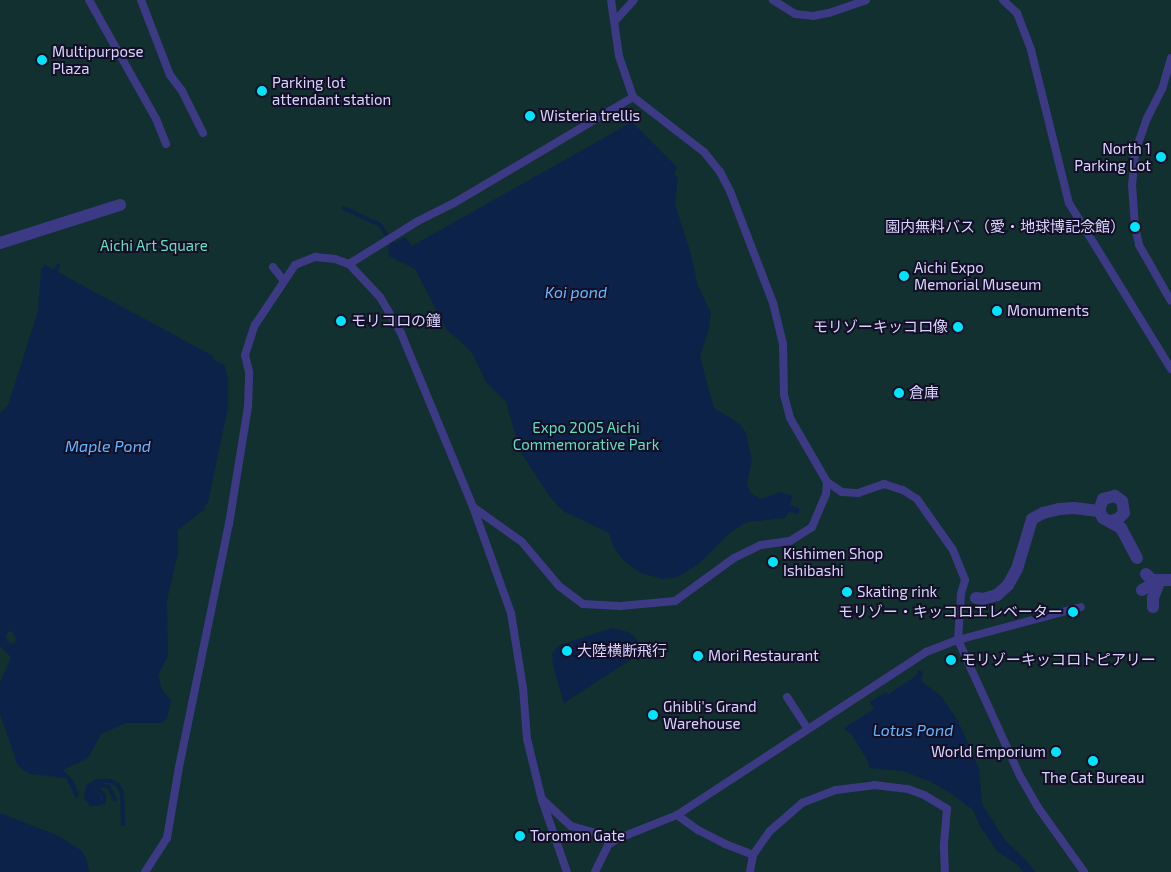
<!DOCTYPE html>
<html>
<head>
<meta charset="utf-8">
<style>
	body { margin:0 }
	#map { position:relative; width:1171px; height:872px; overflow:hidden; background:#130f26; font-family:"Exo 2","Noto Sans JP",sans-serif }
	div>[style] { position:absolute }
	.green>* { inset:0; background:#12302f; transform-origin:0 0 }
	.water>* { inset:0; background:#0c2248 }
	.stream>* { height:4px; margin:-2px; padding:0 2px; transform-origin:2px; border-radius:2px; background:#0c2248 }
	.lane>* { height:8px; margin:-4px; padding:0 4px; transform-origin:4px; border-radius:4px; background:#3d3a85 }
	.street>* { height:12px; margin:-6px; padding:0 6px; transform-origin:6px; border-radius:6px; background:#3d3a85 }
	.dots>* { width:14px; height:14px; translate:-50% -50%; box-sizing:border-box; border:2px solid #130f26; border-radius:50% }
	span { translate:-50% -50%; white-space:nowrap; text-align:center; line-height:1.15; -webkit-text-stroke:4px #130f26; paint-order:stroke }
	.poi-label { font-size:15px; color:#d9d4ff }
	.left { translate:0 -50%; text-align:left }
	.right { translate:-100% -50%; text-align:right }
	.park-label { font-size:15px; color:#5fe0c0 }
	.water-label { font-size:16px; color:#62b6ff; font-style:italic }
</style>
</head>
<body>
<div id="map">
	<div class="green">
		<div style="left:0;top:0;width:1171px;height:872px"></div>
	</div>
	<div class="water">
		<div style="clip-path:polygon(632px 122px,677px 167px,674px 175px,678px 176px,675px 204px,690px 251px,698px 286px,711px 313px,709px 328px,700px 357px,714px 408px,740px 424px,746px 433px,752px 459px,747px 484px,751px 493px,761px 499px,781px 492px,792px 496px,790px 505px,799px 508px,799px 514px,789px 512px,785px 518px,747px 522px,731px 532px,700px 563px,678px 577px,663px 579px,641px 573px,625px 562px,614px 548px,609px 533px,563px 511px,550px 497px,520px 451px,506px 402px,486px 382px,471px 351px,446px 329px,415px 269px,389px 256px,388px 246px,405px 237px,412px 246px)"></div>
		<div style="clip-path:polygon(evenodd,45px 265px,213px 356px,214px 360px,225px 365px,228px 379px,228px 407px,208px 503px,204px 506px,205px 509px,178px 530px,178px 553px,167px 600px,168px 656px,158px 675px,162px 689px,171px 701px,167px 719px,161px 723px,126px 723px,101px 734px,88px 758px,63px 770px,73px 780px,79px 795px,76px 798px,66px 778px,30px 774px,18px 766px,0 714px,0 683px,11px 657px,0 646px,0 413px,8px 405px,38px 311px,41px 269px,45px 265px,12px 631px,16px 638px,15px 642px,10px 644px,6px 637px,8px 632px,12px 631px)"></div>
		<div style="clip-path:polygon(612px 628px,628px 632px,636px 638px,641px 653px,564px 703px,553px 666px,552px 654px,555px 649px,560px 645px)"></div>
		<div style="clip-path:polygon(918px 670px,923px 672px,921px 681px,941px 696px,958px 721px,979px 768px,982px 804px,1005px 840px,1028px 862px,1035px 872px,1023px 872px,1019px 866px,997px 851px,980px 826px,973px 810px,952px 794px,929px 781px,903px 771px,869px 768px,868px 761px,852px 735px,844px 728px,874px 709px,870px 702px,886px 692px,889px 694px,916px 676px)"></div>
		<div style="clip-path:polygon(0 813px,61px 837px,82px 851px,87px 860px,89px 872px,0 872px)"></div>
	</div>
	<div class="stream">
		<div style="left:344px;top:208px;width:40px;rotate:25deg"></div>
		<div style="left:380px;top:225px;width:27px;rotate:56deg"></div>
		<div style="left:54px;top:275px;width:10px;rotate:-66deg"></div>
		<div style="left:98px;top:795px;width:3px;rotate:72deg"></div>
		<div style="left:99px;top:798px;width:4px;rotate:180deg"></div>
		<div style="left:95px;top:798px;width:5px;rotate:-112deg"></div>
		<div style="left:93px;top:793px;width:7px;rotate:-27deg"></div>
		<div style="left:99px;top:790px;width:7px;rotate:45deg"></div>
		<div style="left:104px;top:795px;width:7px;rotate:90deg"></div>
		<div style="left:104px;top:802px;width:6px;rotate:162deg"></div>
		<div style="left:98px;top:804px;width:7px;rotate:180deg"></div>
		<div style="left:91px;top:804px;width:9px;rotate:-126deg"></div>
		<div style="left:86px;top:797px;width:11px;rotate:-80deg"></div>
		<div style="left:88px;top:786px;width:10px;rotate:-29deg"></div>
		<div style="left:97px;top:781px;width:13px"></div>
		<div style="left:110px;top:781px;width:9px;rotate:27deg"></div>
		<div style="left:118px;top:785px;width:9px;rotate:63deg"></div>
		<div style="left:122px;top:793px;width:31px;rotate:88deg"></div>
		<div style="left:99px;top:802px;width:7px;rotate:-172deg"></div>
		<div style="left:92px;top:801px;width:8px;rotate:-113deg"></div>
		<div style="left:89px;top:794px;width:5px;rotate:-79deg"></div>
		<div style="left:90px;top:789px;width:11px;rotate:-22deg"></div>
		<div style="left:100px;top:785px;width:9px;rotate:13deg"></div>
		<div style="left:109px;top:787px;width:14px;rotate:65deg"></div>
	</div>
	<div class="lane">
		<div style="left:89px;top:0;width:137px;rotate:60.6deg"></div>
		<div style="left:156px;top:119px;width:27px;rotate:68deg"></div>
		<div style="left:141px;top:0;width:80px;rotate:68.9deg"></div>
		<div style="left:170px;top:75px;width:20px;rotate:53deg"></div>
		<div style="left:182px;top:91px;width:47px;rotate:63.4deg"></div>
		<div style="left:773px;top:0;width:26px;rotate:32deg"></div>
		<div style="left:795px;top:14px;width:18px;rotate:6deg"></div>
		<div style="left:813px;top:16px;width:16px;rotate:-11deg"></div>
		<div style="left:829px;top:13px;width:39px;rotate:-19deg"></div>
		<div style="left:1003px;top:0;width:19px;rotate:43deg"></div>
		<div style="left:1017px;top:13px;width:40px;rotate:69deg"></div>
		<div style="left:1031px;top:50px;width:158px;rotate:76.1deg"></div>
		<div style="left:1069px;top:203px;width:195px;rotate:58.4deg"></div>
		<div style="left:615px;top:21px;width:28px;rotate:-48deg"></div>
		<div style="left:1171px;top:58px;width:32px;rotate:106deg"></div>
		<div style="left:1162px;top:89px;width:33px;rotate:117deg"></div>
		<div style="left:1147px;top:118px;width:36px;rotate:109deg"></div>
		<div style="left:1135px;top:152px;width:33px;rotate:95deg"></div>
		<div style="left:1132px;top:185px;width:42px;rotate:85.9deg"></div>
		<div style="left:1135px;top:227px;width:18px;rotate:77deg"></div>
		<div style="left:1139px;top:245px;width:64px;rotate:60.3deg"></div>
		<div style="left:633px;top:97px;width:90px;rotate:37.8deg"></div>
		<div style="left:704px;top:152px;width:26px;rotate:51deg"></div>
		<div style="left:720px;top:172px;width:21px;rotate:62deg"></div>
		<div style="left:730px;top:191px;width:120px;rotate:69deg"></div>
		<div style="left:773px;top:303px;width:42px;rotate:76.3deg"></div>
		<div style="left:783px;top:344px;width:51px;rotate:88.9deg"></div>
		<div style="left:784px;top:395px;width:24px;rotate:75deg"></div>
		<div style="left:790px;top:418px;width:74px;rotate:60deg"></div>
		<div style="left:827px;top:482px;width:18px;rotate:34deg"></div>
		<div style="left:842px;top:492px;width:16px;rotate:4deg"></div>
		<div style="left:858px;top:493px;width:28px;rotate:-19deg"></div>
		<div style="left:884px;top:484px;width:20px;rotate:18deg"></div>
		<div style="left:903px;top:490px;width:17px;rotate:33deg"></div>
		<div style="left:917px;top:499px;width:62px;rotate:54.8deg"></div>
		<div style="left:953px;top:550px;width:32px;rotate:68deg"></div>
		<div style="left:965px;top:580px;width:15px;rotate:106deg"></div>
		<div style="left:961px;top:594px;width:46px;rotate:93.7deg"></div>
		<div style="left:958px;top:640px;width:149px;rotate:65.5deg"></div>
		<div style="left:1020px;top:776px;width:34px;rotate:60deg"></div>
		<div style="left:1037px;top:806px;width:81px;rotate:54.5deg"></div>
		<div style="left:349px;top:264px;width:45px;rotate:46.8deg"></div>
		<div style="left:380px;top:297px;width:42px;rotate:59.7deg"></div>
		<div style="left:401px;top:333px;width:188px;rotate:67.5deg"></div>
		<div style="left:473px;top:507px;width:113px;rotate:70.3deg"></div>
		<div style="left:511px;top:613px;width:76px;rotate:80.9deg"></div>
		<div style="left:523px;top:688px;width:51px;rotate:85.5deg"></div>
		<div style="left:527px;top:739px;width:63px;rotate:76.2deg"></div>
		<div style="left:542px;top:800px;width:76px;rotate:70.9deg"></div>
		<div style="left:273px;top:267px;width:16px;rotate:52deg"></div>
		<div style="left:473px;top:507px;width:60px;rotate:35.5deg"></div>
		<div style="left:522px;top:542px;width:57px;rotate:49.9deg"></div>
		<div style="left:559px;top:586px;width:30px;rotate:37deg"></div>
		<div style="left:583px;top:604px;width:37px;rotate:3deg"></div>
		<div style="left:620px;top:606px;width:55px;rotate:-5.2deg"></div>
		<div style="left:675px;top:601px;width:73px;rotate:-36.1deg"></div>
		<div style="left:734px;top:558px;width:30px;rotate:-26deg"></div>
		<div style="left:761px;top:545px;width:29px;rotate:-8deg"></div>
		<div style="left:790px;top:541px;width:26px;rotate:-32deg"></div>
		<div style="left:812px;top:527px;width:36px;rotate:-67deg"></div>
		<div style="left:826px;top:494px;width:12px;rotate:-85deg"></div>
		<div style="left:787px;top:697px;width:38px;rotate:57deg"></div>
		<div style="left:544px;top:801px;width:37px;rotate:43deg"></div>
		<div style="left:571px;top:826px;width:48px;rotate:15.8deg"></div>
		<div style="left:617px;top:839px;width:65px;rotate:-21.8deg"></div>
		<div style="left:677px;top:815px;width:298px;rotate:-33.2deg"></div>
		<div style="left:926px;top:652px;width:34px;rotate:-21deg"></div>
		<div style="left:958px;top:640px;width:127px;rotate:-15deg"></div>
		<div style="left:677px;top:815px;width:26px;rotate:36deg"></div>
		<div style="left:698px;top:830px;width:30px;rotate:27deg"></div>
		<div style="left:725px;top:844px;width:30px;rotate:21deg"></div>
		<div style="left:145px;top:872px;width:40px;rotate:-57.1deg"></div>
		<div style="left:167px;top:838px;width:72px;rotate:-80.4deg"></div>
		<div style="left:179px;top:767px;width:248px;rotate:-78.4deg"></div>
		<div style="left:229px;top:524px;width:119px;rotate:-80.8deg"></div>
		<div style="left:248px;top:407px;width:35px;rotate:-88deg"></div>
		<div style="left:249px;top:372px;width:17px;rotate:-103deg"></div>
		<div style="left:245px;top:355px;width:32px;rotate:-72deg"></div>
		<div style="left:255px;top:325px;width:72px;rotate:-56.3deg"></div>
		<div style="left:295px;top:265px;width:22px;rotate:-22deg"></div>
		<div style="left:315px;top:257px;width:20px;rotate:6deg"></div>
		<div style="left:335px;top:259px;width:15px;rotate:20deg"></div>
		<div style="left:349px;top:264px;width:81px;rotate:-31.9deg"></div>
		<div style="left:418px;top:221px;width:40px;rotate:-26.6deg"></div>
		<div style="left:454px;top:203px;width:208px;rotate:-30.6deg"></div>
		<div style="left:633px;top:97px;width:43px;rotate:-108.9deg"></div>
		<div style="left:619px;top:56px;width:57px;rotate:-98.1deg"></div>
		<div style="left:595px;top:872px;width:30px;rotate:-64deg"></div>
		<div style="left:608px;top:845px;width:11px;rotate:-34deg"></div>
		<div style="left:750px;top:872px;width:17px;rotate:-80deg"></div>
		<div style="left:753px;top:855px;width:29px;rotate:-55deg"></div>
		<div style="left:770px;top:831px;width:43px;rotate:-41.2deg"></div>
		<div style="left:802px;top:803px;width:36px;rotate:-21deg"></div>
		<div style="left:836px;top:790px;width:38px;rotate:-7deg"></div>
		<div style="left:874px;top:785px;width:34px;rotate:7deg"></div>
		<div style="left:908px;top:789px;width:17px;rotate:21deg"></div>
		<div style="left:924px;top:795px;width:27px;rotate:31deg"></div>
		<div style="left:947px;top:809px;width:38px;rotate:95deg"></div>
		<div style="left:944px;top:847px;width:25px;rotate:88deg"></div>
	</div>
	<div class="street">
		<div style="left:0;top:243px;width:126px;rotate:-17.6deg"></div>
		<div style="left:1110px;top:521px;width:8px;rotate:-14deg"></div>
		<div style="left:1118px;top:519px;width:8px;rotate:-45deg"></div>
		<div style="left:1124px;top:513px;width:12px;rotate:-99deg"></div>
		<div style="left:1122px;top:501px;width:9px;rotate:-144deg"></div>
		<div style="left:1115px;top:496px;width:12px;rotate:166deg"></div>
		<div style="left:1103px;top:499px;width:13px;rotate:108deg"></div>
		<div style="left:1099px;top:511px;width:8px;rotate:60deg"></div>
		<div style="left:1103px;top:518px;width:21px;rotate:29deg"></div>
		<div style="left:1121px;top:528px;width:34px;rotate:62deg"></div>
		<div style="left:1146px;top:574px;width:8px;rotate:45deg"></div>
		<div style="left:1152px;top:580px;width:19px"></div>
		<div style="left:1142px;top:590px;width:21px;rotate:-29deg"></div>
		<div style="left:976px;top:598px;width:7px;rotate:8deg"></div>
		<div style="left:983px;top:599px;width:15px;rotate:-16deg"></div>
		<div style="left:997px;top:595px;width:15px;rotate:-42deg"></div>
		<div style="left:1008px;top:585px;width:18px;rotate:-61deg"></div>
		<div style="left:1017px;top:569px;width:52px;rotate:-73.3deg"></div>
		<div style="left:1032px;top:519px;width:13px;rotate:-29deg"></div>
		<div style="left:1043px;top:513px;width:16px;rotate:-14deg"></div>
		<div style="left:1059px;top:509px;width:15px;rotate:-4deg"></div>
		<div style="left:1074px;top:508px;width:25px;rotate:7deg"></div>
		<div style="left:1153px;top:607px;width:9px;rotate:-90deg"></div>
		<div style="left:1153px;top:598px;width:19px;rotate:-69deg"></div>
	</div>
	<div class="dots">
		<div style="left:42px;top:60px;background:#00e5ff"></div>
		<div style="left:262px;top:91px;background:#00e5ff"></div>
		<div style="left:530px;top:116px;background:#00e5ff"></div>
		<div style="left:1161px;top:157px;background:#00e5ff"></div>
		<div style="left:1135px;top:227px;background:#00e5ff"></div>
		<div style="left:904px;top:276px;background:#00e5ff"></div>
		<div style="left:997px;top:311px;background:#00e5ff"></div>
		<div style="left:341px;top:321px;background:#00e5ff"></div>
		<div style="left:958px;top:327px;background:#00e5ff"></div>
		<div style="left:899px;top:393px;background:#00e5ff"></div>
		<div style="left:773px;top:562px;background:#00e5ff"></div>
		<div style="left:847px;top:592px;background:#00e5ff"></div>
		<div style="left:1073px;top:612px;background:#00e5ff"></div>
		<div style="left:567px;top:651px;background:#00e5ff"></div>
		<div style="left:698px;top:656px;background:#00e5ff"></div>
		<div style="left:951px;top:660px;background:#00e5ff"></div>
		<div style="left:653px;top:715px;background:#00e5ff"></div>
		<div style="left:1056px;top:752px;background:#00e5ff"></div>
		<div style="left:1093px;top:761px;background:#00e5ff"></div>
		<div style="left:520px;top:836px;background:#00e5ff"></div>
	</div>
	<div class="poi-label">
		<span class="left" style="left:52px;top:60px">Multipurpose<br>Plaza</span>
		<span class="left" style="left:272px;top:91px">Parking lot<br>attendant station</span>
		<span class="left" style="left:540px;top:116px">Wisteria trellis</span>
		<span class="right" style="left:1151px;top:157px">North 1<br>Parking Lot</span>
		<span class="right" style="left:1125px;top:227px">園内無料バス（愛・地球博記念館）</span>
		<span class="left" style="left:914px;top:276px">Aichi Expo<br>Memorial Museum</span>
		<span class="left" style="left:1007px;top:311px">Monuments</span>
		<span class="left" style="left:351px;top:321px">モリコロの鐘</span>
		<span class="right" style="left:948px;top:327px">モリゾーキッコロ像</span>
		<span class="left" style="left:909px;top:393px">倉庫</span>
		<span class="left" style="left:783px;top:562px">Kishimen Shop<br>Ishibashi</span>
		<span class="left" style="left:857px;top:592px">Skating rink</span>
		<span class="right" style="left:1063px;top:612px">モリゾー・キッコロエレベーター</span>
		<span class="left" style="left:577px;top:651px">大陸横断飛行</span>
		<span class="left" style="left:708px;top:656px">Mori Restaurant</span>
		<span class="left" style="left:961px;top:660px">モリゾーキッコロトピアリー</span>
		<span class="left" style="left:663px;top:715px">Ghibli's Grand<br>Warehouse</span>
		<span class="right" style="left:1046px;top:752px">World Emporium</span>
		<span style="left:1093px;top:778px">The Cat Bureau</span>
		<span class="left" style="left:530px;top:836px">Toromon Gate</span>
	</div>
	<div class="park-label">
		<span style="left:154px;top:246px">Aichi Art Square</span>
		<span style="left:586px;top:436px">Expo 2005 Aichi<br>Commemorative Park</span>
	</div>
	<div class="water-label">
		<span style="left:576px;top:292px">Koi pond</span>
		<span style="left:108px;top:446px">Maple Pond</span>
		<span style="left:913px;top:730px">Lotus Pond</span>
	</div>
</div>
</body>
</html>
